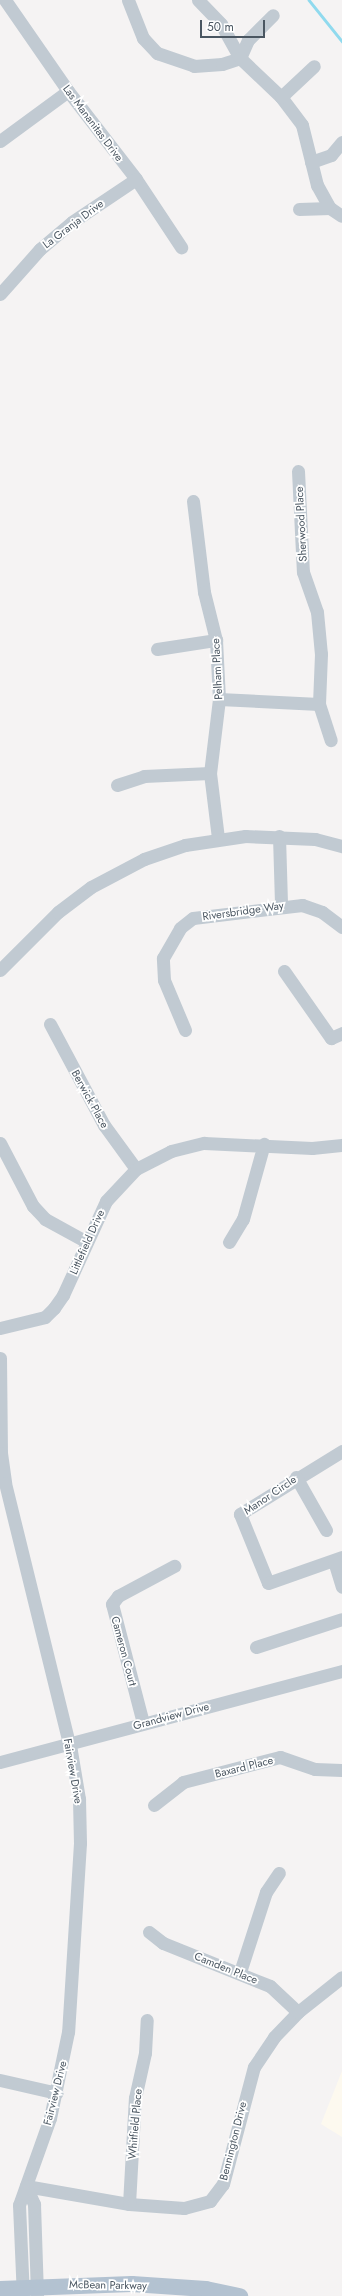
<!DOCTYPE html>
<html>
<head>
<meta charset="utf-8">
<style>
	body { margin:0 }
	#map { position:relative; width:342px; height:2296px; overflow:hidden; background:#f5f3f3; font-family:Jost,sans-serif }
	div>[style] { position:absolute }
	.commercial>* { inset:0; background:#fdf9ef }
	.stream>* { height:2.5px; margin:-1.25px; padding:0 1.25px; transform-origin:1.25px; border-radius:1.25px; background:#90daee }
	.minor>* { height:13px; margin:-6.5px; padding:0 6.5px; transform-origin:6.5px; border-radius:6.5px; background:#c1cad2 }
	.major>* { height:16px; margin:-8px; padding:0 8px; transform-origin:8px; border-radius:8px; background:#b3c2d1 }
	span { translate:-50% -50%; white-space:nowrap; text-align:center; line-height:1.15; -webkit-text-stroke:3.5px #fff; paint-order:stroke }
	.street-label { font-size:11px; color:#4a5661 }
	.scale { position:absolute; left:200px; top:20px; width:65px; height:18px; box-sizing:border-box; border:2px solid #4a5661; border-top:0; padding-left:5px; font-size:12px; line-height:14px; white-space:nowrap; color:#4a5661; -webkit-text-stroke:3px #fff; paint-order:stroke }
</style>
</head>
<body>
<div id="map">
	<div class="commercial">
		<div style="clip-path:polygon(342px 2071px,342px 2137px,321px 2124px)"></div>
	</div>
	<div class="stream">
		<div style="left:309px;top:0;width:53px;rotate:51.2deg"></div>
	</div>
	<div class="minor">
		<div style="left:5px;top:0;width:111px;rotate:55.3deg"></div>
		<div style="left:68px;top:91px;width:111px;rotate:52.3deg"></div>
		<div style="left:136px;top:179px;width:82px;rotate:56.5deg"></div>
		<div style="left:128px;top:0;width:41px;rotate:68.5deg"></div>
		<div style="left:143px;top:38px;width:21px;rotate:47deg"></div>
		<div style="left:157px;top:53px;width:39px;rotate:19deg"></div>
		<div style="left:194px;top:66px;width:28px;rotate:-4deg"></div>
		<div style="left:222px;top:64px;width:19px;rotate:-18deg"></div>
		<div style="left:240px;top:58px;width:20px;rotate:-66deg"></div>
		<div style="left:248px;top:40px;width:35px;rotate:-45deg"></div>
		<div style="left:198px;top:0;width:33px;rotate:46deg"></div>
		<div style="left:221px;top:24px;width:39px;rotate:61deg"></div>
		<div style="left:240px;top:58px;width:57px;rotate:43.6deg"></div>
		<div style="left:281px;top:97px;width:35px;rotate:53deg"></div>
		<div style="left:302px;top:125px;width:62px;rotate:76deg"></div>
		<div style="left:317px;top:185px;width:26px;rotate:61deg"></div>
		<div style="left:330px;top:208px;width:14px;rotate:34deg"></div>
		<div style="left:281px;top:97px;width:45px;rotate:-43.2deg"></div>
		<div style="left:0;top:141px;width:84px;rotate:-36.3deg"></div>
		<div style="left:311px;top:162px;width:21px;rotate:-19deg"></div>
		<div style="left:331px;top:155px;width:17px;rotate:-50deg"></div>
		<div style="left:299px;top:209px;width:31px;rotate:-2deg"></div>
		<div style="left:0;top:294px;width:60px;rotate:-48.4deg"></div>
		<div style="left:40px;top:249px;width:42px;rotate:-40.2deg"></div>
		<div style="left:72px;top:222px;width:77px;rotate:-33.9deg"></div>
		<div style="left:298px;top:471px;width:101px;rotate:87.2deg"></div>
		<div style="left:303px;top:572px;width:42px;rotate:70.7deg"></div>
		<div style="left:317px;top:612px;width:42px;rotate:84.6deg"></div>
		<div style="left:321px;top:654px;width:50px;rotate:92.3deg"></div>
		<div style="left:319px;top:704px;width:38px;rotate:72deg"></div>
		<div style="left:193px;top:501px;width:92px;rotate:83.1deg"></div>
		<div style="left:204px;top:592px;width:49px;rotate:76deg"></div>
		<div style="left:216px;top:640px;width:59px;rotate:87.1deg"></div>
		<div style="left:219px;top:699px;width:75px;rotate:96.9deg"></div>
		<div style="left:210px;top:773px;width:65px;rotate:83deg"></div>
		<div style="left:157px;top:649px;width:60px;rotate:-8.7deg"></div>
		<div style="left:219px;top:699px;width:100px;rotate:2.9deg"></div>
		<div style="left:117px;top:785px;width:28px;rotate:-18deg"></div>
		<div style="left:144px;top:776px;width:66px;rotate:-2.6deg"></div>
		<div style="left:279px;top:836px;width:69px;rotate:88.3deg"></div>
		<div style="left:0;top:970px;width:82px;rotate:-45deg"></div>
		<div style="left:58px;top:912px;width:41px;rotate:-37.1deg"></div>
		<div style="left:91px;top:887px;width:60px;rotate:-27.8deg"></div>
		<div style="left:144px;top:859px;width:43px;rotate:-18.9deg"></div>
		<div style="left:185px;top:845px;width:61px;rotate:-8.5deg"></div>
		<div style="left:245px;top:836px;width:70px;rotate:2.5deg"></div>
		<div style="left:315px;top:839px;width:28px;rotate:15deg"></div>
		<div style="left:284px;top:971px;width:82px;rotate:55deg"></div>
		<div style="left:331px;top:1038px;width:12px;rotate:-24deg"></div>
		<div style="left:50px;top:1024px;width:115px;rotate:61.9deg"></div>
		<div style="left:104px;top:1125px;width:54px;rotate:54deg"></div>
		<div style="left:185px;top:1030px;width:54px;rotate:-112.8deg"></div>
		<div style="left:164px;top:980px;width:22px;rotate:-93deg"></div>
		<div style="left:163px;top:958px;width:34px;rotate:-60deg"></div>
		<div style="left:180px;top:928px;width:16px;rotate:-38deg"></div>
		<div style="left:193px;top:918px;width:110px;rotate:-6.8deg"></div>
		<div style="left:302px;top:905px;width:21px;rotate:19deg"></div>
		<div style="left:322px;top:912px;width:25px;rotate:37deg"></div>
		<div style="left:0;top:1143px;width:71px;rotate:62.4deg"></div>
		<div style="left:33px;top:1206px;width:18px;rotate:47deg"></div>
		<div style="left:45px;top:1219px;width:46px;rotate:28.8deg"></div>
		<div style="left:229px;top:1242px;width:27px;rotate:-59deg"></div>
		<div style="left:243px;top:1219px;width:78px;rotate:-74.4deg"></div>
		<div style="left:0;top:1328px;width:46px;rotate:-13.7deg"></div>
		<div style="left:45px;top:1317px;width:13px;rotate:-45deg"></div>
		<div style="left:54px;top:1308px;width:16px;rotate:-55deg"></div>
		<div style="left:63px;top:1295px;width:103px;rotate:-65.4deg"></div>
		<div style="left:106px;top:1201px;width:44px;rotate:-46.8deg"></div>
		<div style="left:136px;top:1169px;width:39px;rotate:-27deg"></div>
		<div style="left:171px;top:1151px;width:34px;rotate:-14deg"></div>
		<div style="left:204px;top:1143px;width:108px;rotate:2.7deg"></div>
		<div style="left:312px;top:1148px;width:30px;rotate:-6deg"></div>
		<div style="left:0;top:1358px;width:95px;rotate:89.4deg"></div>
		<div style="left:1px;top:1453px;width:30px;rotate:82deg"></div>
		<div style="left:5px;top:1483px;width:276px;rotate:76.2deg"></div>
		<div style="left:71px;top:1751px;width:49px;rotate:80.5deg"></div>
		<div style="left:79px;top:1799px;width:44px;rotate:88.7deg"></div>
		<div style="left:80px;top:1843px;width:189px;rotate:93.6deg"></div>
		<div style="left:68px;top:2032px;width:88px;rotate:101.8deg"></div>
		<div style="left:50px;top:2118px;width:92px;rotate:109.6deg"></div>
		<div style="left:19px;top:2205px;width:91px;rotate:87.5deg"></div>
		<div style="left:342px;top:1451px;width:120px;rotate:148.3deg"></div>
		<div style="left:240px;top:1514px;width:74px;rotate:67.9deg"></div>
		<div style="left:268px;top:1583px;width:78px;rotate:-19.4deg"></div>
		<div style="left:296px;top:1477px;width:61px;rotate:60.5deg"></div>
		<div style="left:334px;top:1561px;width:27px;rotate:73deg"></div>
		<div style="left:256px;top:1647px;width:90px;rotate:-18deg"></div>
		<div style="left:143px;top:1723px;width:123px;rotate:-104.6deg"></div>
		<div style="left:112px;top:1604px;width:10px;rotate:-53deg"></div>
		<div style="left:118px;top:1596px;width:64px;rotate:-28.2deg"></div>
		<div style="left:0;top:1762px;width:354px;rotate:-14.9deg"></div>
		<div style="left:154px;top:1805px;width:37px;rotate:-38deg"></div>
		<div style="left:183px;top:1782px;width:100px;rotate:-14.5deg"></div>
		<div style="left:280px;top:1757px;width:37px;rotate:19deg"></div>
		<div style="left:315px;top:1769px;width:27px;rotate:2deg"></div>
		<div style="left:149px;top:1932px;width:18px;rotate:38deg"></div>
		<div style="left:163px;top:1943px;width:115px;rotate:21.9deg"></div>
		<div style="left:270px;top:1986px;width:38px;rotate:43deg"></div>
		<div style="left:240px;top:1972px;width:84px;rotate:-72deg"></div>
		<div style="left:266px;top:1892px;width:23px;rotate:-56deg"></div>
		<div style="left:0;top:2080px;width:58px;rotate:12.8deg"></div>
		<div style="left:26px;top:2186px;width:105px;rotate:9.9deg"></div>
		<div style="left:129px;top:2204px;width:55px;rotate:4.2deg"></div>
		<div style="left:184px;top:2208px;width:27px;rotate:-15deg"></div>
		<div style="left:210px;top:2201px;width:21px;rotate:-53deg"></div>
		<div style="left:223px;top:2184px;width:121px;rotate:-75.2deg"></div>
		<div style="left:254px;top:2067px;width:36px;rotate:-56deg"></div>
		<div style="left:274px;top:2037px;width:35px;rotate:-46deg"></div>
		<div style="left:298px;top:2012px;width:56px;rotate:-38.5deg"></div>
		<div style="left:26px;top:2186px;width:20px;rotate:66deg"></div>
		<div style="left:34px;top:2204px;width:92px;rotate:88.1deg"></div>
		<div style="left:129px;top:2204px;width:106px;rotate:-86.8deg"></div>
		<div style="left:135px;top:2098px;width:46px;rotate:-77.5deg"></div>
		<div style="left:145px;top:2053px;width:33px;rotate:-87deg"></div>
	</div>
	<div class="major">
		<div style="left:0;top:2289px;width:132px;rotate:-2.2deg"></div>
		<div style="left:132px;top:2284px;width:74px;rotate:3.9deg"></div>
		<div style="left:206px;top:2289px;width:35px;rotate:12deg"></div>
	</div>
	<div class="street-label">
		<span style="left:93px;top:123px;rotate:53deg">Las Mananitas Drive</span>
		<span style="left:73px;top:224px;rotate:-37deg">La Granja Drive</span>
		<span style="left:301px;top:524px;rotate:-93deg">Sherwood Place</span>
		<span style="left:217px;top:669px;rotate:-93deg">Pelham Place</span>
		<span style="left:243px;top:911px;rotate:-8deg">Riversbridge Way</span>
		<span style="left:90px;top:1099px;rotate:61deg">Berwick Place</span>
		<span style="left:87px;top:1242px;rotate:-66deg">Littlefield Drive</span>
		<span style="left:270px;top:1495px;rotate:-34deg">Manor Circle</span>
		<span style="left:124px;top:1651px;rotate:75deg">Cameron Court</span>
		<span style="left:171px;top:1716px;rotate:-15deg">Grandview Drive</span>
		<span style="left:244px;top:1767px;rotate:-14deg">Baxard Place</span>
		<span style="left:73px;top:1771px;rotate:80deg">Fairview Drive</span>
		<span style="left:226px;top:1968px;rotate:22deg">Camden Place</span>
		<span style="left:55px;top:2093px;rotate:-76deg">Fairview Drive</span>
		<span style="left:135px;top:2124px;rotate:-85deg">Whitfield Place</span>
		<span style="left:233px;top:2141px;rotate:-76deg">Bennington Drive</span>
		<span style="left:108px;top:2285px;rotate:1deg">McBean Parkway</span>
	</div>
	<div class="scale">50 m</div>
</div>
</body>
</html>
